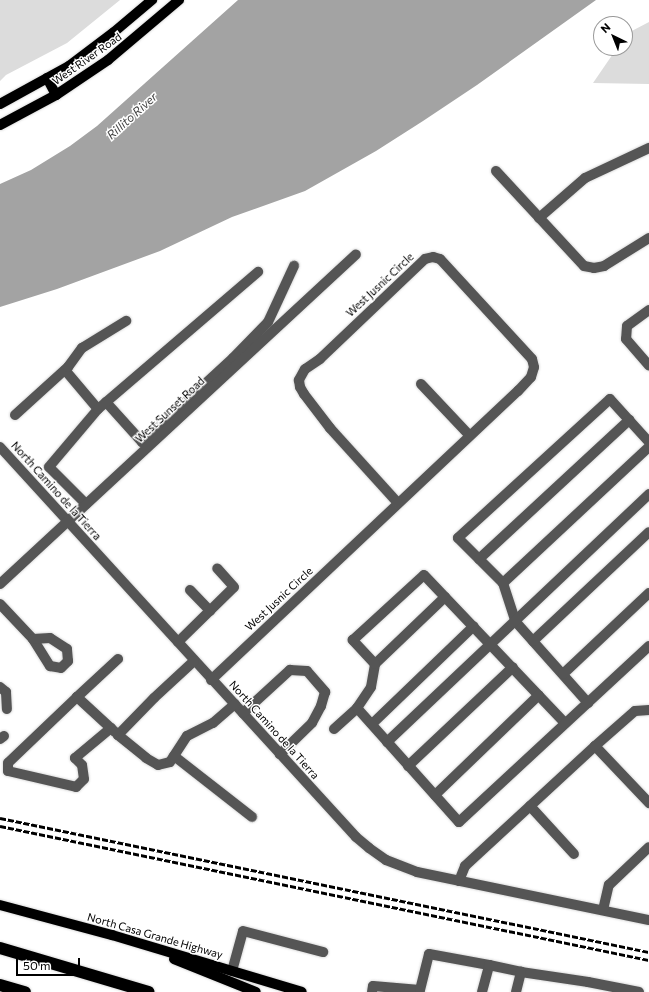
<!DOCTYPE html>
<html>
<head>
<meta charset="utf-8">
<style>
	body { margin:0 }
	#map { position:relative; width:649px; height:992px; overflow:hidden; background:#fff; font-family:Commissioner,sans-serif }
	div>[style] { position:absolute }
	.green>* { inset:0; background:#dcdcdc }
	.water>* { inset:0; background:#a3a3a3 }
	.roads { filter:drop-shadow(0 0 1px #dbdbdb) drop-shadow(0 0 1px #dbdbdb) }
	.minor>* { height:10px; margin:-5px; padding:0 5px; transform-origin:5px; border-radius:5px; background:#555 }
	.major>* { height:10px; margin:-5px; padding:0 5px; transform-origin:5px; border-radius:5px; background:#000 }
	.highway>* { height:12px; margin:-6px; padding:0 6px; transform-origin:6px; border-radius:6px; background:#000 }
	.rail>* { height:2.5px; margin-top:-1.25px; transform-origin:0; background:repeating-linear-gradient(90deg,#000 0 6px,transparent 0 8px) }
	span { translate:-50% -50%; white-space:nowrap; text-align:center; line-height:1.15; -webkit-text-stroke:3px #fff; paint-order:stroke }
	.street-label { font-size:11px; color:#000 }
	.water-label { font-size:12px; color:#444; font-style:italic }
	.north { position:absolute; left:593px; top:16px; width:40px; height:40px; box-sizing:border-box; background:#fff; border:1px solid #999; border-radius:50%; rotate:317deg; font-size:11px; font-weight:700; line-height:16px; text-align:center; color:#000 }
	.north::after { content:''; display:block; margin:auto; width:14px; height:18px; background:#000; clip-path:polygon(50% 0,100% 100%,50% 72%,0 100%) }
	.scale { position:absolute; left:16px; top:958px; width:64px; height:18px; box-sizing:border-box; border:2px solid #000; border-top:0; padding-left:5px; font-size:12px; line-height:14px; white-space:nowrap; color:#000; -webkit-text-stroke:3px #fff; paint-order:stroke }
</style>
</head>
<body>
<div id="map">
	<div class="green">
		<div style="clip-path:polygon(0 0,120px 0,67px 43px,6px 75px,0 81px)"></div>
		<div style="clip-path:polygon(649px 22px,649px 84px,593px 83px,617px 48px,625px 48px,626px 34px)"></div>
	</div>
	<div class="water">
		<div style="clip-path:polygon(238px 0,596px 0,477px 85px,423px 121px,376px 151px,305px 191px,232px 217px,160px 251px,57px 289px,0 307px,0 184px,31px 170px,70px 146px,97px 126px)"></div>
	</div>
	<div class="roads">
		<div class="minor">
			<div style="left:496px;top:171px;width:129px;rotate:47.2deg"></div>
			<div style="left:584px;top:266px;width:10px;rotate:11deg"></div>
			<div style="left:594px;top:268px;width:10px;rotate:-11deg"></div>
			<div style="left:604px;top:266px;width:53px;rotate:-31.9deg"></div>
			<div style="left:539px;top:218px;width:61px;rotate:-41deg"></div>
			<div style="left:585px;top:178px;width:71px;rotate:-25.1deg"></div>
			<div style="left:649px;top:310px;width:27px;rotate:144deg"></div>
			<div style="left:627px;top:326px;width:13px;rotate:94deg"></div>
			<div style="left:626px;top:339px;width:35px;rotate:49deg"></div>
			<div style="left:65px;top:370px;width:51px;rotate:49.8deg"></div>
			<div style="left:421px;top:384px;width:70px;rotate:46.7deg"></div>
			<div style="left:106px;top:402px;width:54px;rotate:48deg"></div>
			<div style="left:142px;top:442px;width:124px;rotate:-42.7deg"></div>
			<div style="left:233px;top:358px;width:50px;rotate:-45.8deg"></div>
			<div style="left:268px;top:322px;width:62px;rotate:-65.1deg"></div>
			<div style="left:15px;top:415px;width:72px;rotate:-42.2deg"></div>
			<div style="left:68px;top:367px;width:24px;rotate:-54deg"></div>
			<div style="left:82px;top:348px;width:52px;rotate:-31.5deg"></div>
			<div style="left:649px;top:442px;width:58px;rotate:-132.2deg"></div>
			<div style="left:610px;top:399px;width:206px;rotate:137.6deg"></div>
			<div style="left:458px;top:538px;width:64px;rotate:45deg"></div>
			<div style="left:503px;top:583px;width:200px;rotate:-43deg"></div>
			<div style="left:0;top:447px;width:528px;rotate:47.61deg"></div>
			<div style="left:356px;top:837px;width:17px;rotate:40deg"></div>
			<div style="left:369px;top:848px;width:21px;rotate:35deg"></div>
			<div style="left:386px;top:860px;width:33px;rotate:21deg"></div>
			<div style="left:417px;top:872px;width:237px;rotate:11.7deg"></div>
			<div style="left:86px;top:504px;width:52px;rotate:-135deg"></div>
			<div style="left:49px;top:467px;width:76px;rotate:-49.8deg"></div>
			<div style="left:98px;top:409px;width:211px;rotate:-40.6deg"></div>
			<div style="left:479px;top:559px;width:205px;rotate:-42.8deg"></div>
			<div style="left:503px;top:583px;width:40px;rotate:72deg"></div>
			<div style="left:515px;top:621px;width:110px;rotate:48.3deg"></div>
			<div style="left:0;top:584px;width:485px;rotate:-42.8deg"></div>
			<div style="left:190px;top:590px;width:29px;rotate:46deg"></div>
			<div style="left:0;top:604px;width:48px;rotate:46.7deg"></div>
			<div style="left:33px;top:639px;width:32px;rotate:58deg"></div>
			<div style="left:50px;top:666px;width:11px;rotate:10deg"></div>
			<div style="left:61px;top:668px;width:10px;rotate:-45deg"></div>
			<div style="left:68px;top:661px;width:12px;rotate:-95deg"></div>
			<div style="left:67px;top:649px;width:20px;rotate:-147deg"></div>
			<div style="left:50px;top:638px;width:17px;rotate:177deg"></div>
			<div style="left:533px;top:641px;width:159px;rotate:-43.2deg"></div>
			<div style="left:178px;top:642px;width:78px;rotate:-44.5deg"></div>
			<div style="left:234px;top:587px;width:25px;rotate:-132deg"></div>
			<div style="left:194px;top:661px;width:54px;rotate:137.2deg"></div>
			<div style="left:154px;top:698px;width:52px;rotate:134.2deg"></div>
			<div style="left:118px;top:735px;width:36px;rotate:39deg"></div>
			<div style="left:146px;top:758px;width:14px;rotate:30deg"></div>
			<div style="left:158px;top:765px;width:12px;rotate:-14deg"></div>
			<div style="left:170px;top:762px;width:31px;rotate:-57deg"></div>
			<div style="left:187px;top:736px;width:29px;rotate:-27deg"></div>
			<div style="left:213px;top:723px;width:29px;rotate:-41deg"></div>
			<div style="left:375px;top:664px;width:97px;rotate:-43.7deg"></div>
			<div style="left:563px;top:674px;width:118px;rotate:-43.3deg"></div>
			<div style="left:211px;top:680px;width:422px;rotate:-43.3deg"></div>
			<div style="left:518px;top:391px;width:19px;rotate:-47deg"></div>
			<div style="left:531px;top:377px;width:10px;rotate:-73deg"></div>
			<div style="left:534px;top:367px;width:8px;rotate:-104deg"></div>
			<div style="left:532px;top:359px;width:136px;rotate:-132.6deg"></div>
			<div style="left:440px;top:259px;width:7px;rotate:-164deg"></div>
			<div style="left:433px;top:257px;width:8px;rotate:166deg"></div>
			<div style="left:425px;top:259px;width:145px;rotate:136.4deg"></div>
			<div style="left:320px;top:359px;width:18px;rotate:146deg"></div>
			<div style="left:305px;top:369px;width:13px;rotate:119deg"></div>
			<div style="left:299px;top:380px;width:7px;rotate:82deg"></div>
			<div style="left:300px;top:387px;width:8px;rotate:60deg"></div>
			<div style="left:304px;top:394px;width:43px;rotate:52.6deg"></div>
			<div style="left:330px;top:428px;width:101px;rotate:47.8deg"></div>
			<div style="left:0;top:687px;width:8px;rotate:40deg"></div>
			<div style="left:6px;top:692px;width:17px;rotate:87deg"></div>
			<div style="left:77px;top:697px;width:95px;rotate:136.3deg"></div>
			<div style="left:8px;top:763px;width:8px;rotate:90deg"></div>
			<div style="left:8px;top:771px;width:70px;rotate:13.2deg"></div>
			<div style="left:76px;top:787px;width:11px;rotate:-45deg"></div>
			<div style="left:84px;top:779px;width:14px;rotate:-98deg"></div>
			<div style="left:82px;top:765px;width:10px;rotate:-135deg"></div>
			<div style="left:75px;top:758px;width:47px;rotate:-39.8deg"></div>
			<div style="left:357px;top:708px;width:25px;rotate:-56deg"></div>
			<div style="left:371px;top:687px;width:23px;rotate:-80deg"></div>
			<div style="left:375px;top:664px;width:33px;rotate:-133deg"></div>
			<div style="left:353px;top:640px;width:96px;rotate:-42.5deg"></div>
			<div style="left:424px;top:575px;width:204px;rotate:46.4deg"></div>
			<div style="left:243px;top:713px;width:64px;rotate:-42.5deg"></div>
			<div style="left:290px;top:670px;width:17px;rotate:3deg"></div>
			<div style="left:307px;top:671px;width:28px;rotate:49deg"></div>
			<div style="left:325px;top:692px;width:15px;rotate:106deg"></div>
			<div style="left:321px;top:706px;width:19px;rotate:118deg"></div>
			<div style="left:312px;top:723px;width:45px;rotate:135.9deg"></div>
			<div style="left:372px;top:724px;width:141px;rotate:-43.9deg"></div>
			<div style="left:334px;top:729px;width:31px;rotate:-42deg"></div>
			<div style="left:357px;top:708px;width:153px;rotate:48.2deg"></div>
			<div style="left:459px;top:822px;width:259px;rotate:-42.8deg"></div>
			<div style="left:115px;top:732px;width:52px;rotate:-137.4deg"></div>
			<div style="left:77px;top:697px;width:56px;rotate:-42.8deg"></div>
			<div style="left:0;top:739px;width:5px;rotate:-37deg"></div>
			<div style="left:387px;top:742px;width:361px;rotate:-43.4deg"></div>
			<div style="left:595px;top:746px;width:79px;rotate:46.5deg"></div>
			<div style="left:174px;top:756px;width:99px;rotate:38deg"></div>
			<div style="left:408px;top:766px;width:144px;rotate:-43.3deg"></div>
			<div style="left:435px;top:795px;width:144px;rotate:-43.9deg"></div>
			<div style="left:530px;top:806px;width:65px;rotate:47.5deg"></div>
			<div style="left:459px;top:881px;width:16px;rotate:-68deg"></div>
			<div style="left:465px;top:866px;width:177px;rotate:-42.7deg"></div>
			<div style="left:595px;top:746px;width:53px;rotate:-41.2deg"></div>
			<div style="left:635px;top:711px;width:14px;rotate:-4deg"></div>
			<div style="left:603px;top:910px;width:26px;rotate:-77deg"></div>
			<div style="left:609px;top:885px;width:55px;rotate:-43.5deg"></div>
			<div style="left:232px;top:971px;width:41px;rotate:-74.6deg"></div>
			<div style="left:243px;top:931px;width:83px;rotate:14.7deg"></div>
			<div style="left:372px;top:992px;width:6px;rotate:-81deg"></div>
			<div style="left:373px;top:986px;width:47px;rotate:4.9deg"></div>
			<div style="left:420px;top:990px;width:37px;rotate:-76deg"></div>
			<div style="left:429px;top:954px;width:61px;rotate:10.4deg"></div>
			<div style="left:482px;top:992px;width:28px;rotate:-75deg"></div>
			<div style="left:489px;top:965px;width:33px;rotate:12deg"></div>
			<div style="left:521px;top:972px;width:68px;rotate:8.5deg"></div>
			<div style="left:588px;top:982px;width:52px;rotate:11.1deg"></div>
			<div style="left:516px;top:992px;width:21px;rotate:-76deg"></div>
		</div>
		<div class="major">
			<div style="left:47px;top:78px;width:19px;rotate:62deg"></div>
			<div style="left:0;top:104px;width:79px;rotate:-28.8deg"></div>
			<div style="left:69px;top:66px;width:56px;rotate:-37.1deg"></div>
			<div style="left:114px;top:32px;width:50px;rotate:-40.1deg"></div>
			<div style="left:0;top:125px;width:64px;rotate:-28.2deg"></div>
			<div style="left:56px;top:95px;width:63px;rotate:-33.9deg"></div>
			<div style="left:108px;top:60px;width:93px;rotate:-40.2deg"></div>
			<div style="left:0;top:905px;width:116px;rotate:15deg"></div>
			<div style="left:112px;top:935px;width:198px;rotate:16.7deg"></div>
			<div style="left:174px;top:959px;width:88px;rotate:21.9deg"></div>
		</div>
		<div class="highway">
			<div style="left:0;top:948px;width:155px;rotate:16.5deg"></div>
			<div style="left:0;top:985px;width:26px;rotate:16deg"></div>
		</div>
	</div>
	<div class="rail">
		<div style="left:0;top:818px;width:663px;rotate:11.67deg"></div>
		<div style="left:0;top:826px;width:663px;rotate:11.67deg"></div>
	</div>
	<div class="street-label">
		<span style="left:87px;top:59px;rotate:-35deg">West River Road</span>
		<span style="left:380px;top:285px;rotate:-43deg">West Jusnic Circle</span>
		<span style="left:170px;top:410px;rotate:-43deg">West Sunset Road</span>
		<span style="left:56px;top:491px;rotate:48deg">North Camino de la Tierra</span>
		<span style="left:279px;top:599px;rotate:-43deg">West Jusnic Circle</span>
		<span style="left:274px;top:730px;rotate:48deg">North Camino de la Tierra</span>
		<span style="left:155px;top:936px;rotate:16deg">North Casa Grande Highway</span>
	</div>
	<div class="water-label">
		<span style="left:132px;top:116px;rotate:-42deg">Rillito River</span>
	</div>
	<div class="north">N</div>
	<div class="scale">50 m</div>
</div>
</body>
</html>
